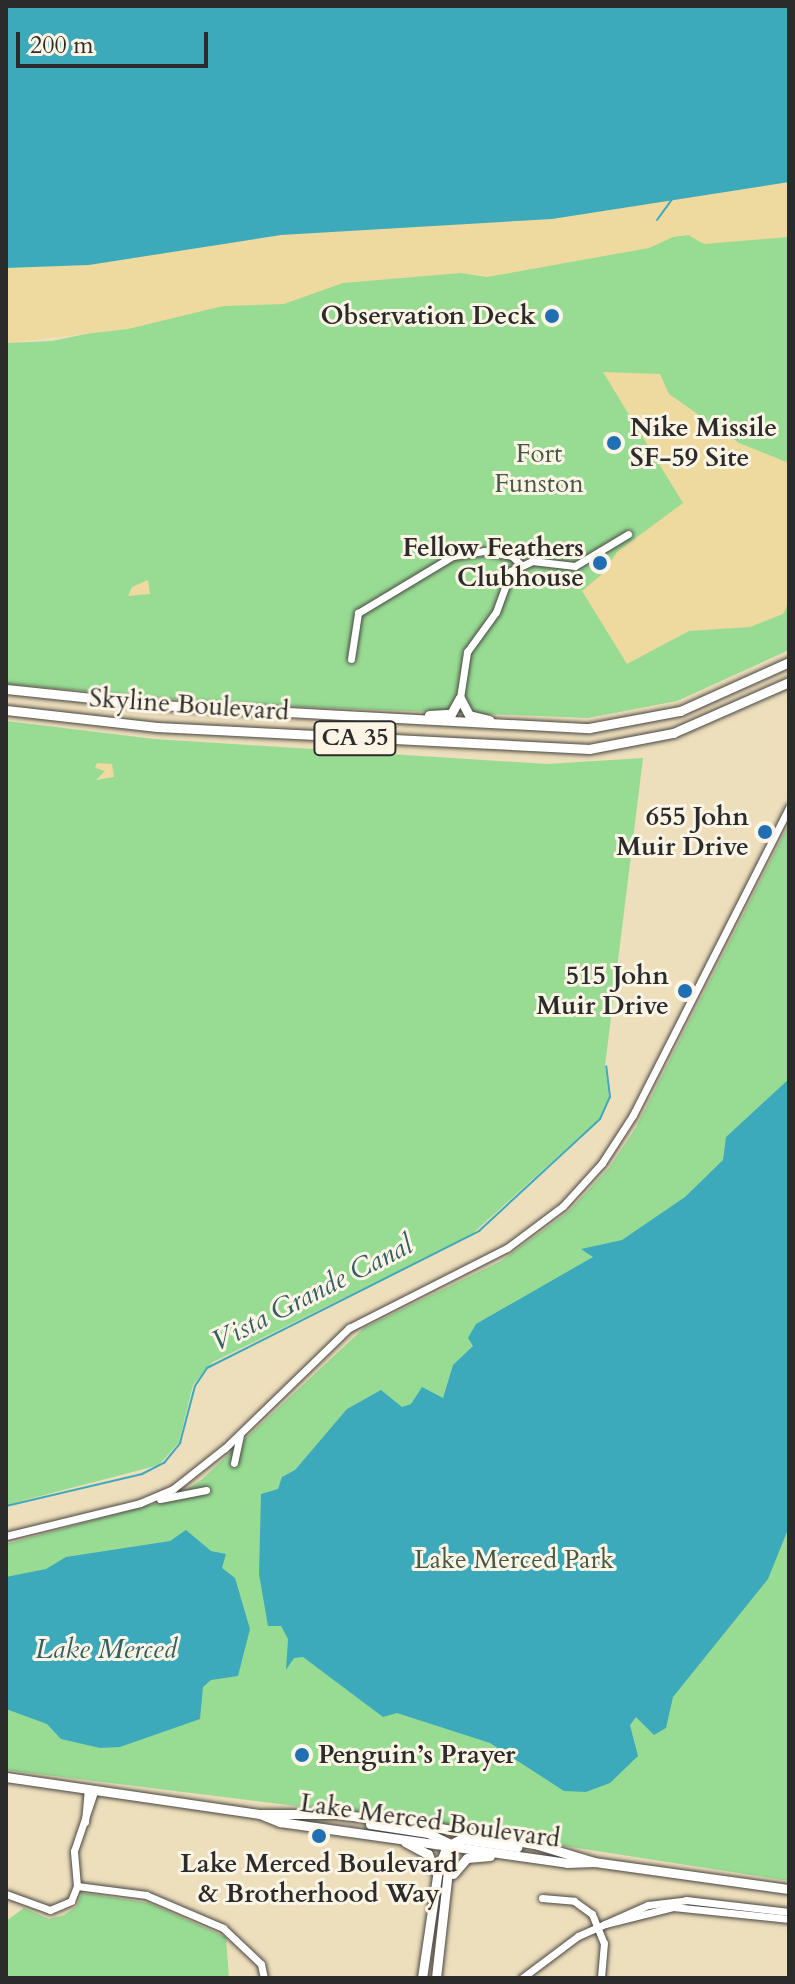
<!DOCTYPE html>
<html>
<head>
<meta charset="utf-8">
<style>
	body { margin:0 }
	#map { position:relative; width:795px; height:1984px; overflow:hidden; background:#eddebc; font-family:Cardo,serif }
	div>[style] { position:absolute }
	.green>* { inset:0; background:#98dc94 }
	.sand>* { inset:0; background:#eeda9e }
	.water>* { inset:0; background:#3daabc }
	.stream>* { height:2px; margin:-1px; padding:0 1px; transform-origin:1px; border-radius:1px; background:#3daabc }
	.roads { filter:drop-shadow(0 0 2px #484641) drop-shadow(0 0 2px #484641) }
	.minor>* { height:7px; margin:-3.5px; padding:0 3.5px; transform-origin:3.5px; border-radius:3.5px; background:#fff }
	.major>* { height:9px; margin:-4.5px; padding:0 4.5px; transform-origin:4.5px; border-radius:4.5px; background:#fff }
	.dots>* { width:22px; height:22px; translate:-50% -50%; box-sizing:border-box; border:4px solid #fcf5e5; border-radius:50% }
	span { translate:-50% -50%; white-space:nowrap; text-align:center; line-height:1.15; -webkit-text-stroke:6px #fcf5e5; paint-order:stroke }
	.shield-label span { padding:2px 6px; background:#fcf5e5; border:2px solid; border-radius:6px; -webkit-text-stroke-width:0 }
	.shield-label { font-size:24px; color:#2b2b2b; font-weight:700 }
	.poi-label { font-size:26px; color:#2b2b2b; font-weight:700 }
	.right { translate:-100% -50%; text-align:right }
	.left { translate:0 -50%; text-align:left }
	.park-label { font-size:26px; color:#465745 }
	.street-label { font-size:26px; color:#2b2b2b }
	.water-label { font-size:28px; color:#325e65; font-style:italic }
	.frame { position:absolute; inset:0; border:8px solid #2b2b2b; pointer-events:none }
	.scale { position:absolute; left:16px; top:32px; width:192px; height:36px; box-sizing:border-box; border:4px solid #2b2b2b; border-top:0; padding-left:10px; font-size:24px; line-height:28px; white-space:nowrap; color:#2b2b2b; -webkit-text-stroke:6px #fcf5e5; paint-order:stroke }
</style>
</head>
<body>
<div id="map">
	<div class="green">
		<div style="clip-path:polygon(789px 182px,789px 650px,677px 701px,588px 718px,230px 704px,6px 684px,6px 343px,52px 341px,223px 306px,294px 300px,302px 235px)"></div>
		<div style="clip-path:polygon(6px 721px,154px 739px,547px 764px,643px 758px,605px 1066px,609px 1097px,599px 1119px,470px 1236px,213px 1362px,193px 1385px,179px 1442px,159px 1465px,6px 1505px)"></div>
		<div style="clip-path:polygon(789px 824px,789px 1881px,352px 1813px,6px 1770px,6px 1544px,172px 1499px,201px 1480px,364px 1328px,501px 1261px,568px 1212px,609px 1168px,635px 1129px)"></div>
		<div style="clip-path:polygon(82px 1893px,149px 1903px,226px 1937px,229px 1978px,6px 1978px,6px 1921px,24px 1908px,49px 1919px,64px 1915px,76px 1907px)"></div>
	</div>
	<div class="sand">
		<div style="clip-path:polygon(789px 182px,789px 237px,704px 244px,688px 235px,673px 237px,649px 248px,487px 277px,461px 273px,343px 283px,284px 304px,223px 306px,128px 329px,6px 343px,6px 268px,89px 265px,281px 235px,673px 198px)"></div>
		<div style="clip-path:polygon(603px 372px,660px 374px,669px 394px,739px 443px,789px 463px,789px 602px,783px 614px,750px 627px,689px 631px,627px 664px,582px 591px,602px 574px,617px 552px,683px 503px)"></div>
		<div style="clip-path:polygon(148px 580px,150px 594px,128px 596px,132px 587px)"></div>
		<div style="clip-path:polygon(97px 763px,112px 764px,114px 777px,96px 780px,105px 771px,95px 768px)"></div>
	</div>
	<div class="water">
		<div style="clip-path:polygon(6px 6px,789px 6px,789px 182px,552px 219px,281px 235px,89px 265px,6px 268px)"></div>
		<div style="clip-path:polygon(789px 1079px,789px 1527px,768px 1579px,673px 1697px,666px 1728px,654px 1735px,636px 1717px,630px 1725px,638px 1756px,610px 1783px,586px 1792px,564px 1791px,490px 1743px,397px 1713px,383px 1717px,303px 1657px,294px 1658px,286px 1670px,288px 1639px,281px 1626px,268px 1626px,259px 1574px,261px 1494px,278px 1489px,282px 1477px,295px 1470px,347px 1409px,381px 1390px,402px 1407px,411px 1404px,422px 1387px,443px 1398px,453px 1365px,473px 1346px,468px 1338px,476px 1324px,593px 1257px,581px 1249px,622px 1240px,685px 1197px,723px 1160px,726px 1137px)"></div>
		<div style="clip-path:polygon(186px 1530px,211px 1551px,226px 1554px,222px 1568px,235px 1578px,250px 1629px,238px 1676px,211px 1680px,203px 1687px,200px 1719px,120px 1747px,100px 1748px,61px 1739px,47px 1724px,6px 1709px,6px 1577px,46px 1569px,66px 1557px,170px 1541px)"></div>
	</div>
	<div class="stream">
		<div style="left:657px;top:220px;width:27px;rotate:-54deg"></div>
		<div style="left:6px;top:1506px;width:140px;rotate:-13.2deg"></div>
		<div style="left:142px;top:1474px;width:25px;rotate:-27deg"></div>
		<div style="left:164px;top:1463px;width:26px;rotate:-51deg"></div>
		<div style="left:180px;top:1443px;width:59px;rotate:-75.3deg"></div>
		<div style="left:195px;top:1386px;width:22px;rotate:-56deg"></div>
		<div style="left:207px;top:1368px;width:305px;rotate:-26.7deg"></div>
		<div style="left:479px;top:1231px;width:165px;rotate:-42.8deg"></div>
		<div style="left:600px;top:1119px;width:24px;rotate:-66deg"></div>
		<div style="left:610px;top:1097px;width:31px;rotate:-97deg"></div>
	</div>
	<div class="roads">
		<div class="minor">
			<div style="left:351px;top:659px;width:47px;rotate:-81.3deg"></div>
			<div style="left:358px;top:613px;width:111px;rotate:-31deg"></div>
			<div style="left:453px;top:556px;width:31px;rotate:-9deg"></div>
			<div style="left:484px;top:551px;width:28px;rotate:10deg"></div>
			<div style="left:512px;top:556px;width:11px;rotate:45deg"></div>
			<div style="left:460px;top:698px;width:47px;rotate:-81.3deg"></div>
			<div style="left:467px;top:652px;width:49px;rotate:-54.1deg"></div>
			<div style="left:496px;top:612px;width:44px;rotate:-69.9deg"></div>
			<div style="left:511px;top:571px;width:23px;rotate:-25deg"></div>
			<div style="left:532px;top:561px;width:43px;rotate:6.6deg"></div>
			<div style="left:575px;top:566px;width:62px;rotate:-31.1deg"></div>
			<div style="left:234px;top:1463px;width:30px;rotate:-78deg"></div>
			<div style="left:160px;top:1499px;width:47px;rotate:-11.1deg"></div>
			<div style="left:6px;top:1536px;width:138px;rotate:-13.8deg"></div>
			<div style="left:140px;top:1503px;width:36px;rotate:-23deg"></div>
			<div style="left:173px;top:1489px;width:66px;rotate:-38.3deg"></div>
			<div style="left:225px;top:1448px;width:173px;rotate:-44.1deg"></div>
			<div style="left:349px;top:1328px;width:177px;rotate:-26.9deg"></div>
			<div style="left:507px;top:1248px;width:70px;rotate:-36.9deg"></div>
			<div style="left:563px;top:1206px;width:58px;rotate:-47.8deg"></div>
			<div style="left:602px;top:1163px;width:57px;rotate:-57.1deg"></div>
			<div style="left:633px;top:1115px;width:345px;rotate:-63.1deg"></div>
			<div style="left:85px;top:1822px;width:34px;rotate:-85deg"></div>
			<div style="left:77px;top:1886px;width:70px;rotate:7.4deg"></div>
			<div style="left:146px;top:1895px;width:84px;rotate:23.2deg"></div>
			<div style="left:223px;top:1928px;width:52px;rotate:43.5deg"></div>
			<div style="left:261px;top:1964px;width:14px;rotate:78deg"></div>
			<div style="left:6px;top:1894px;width:47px;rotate:20deg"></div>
			<div style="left:50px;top:1910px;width:23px;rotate:-23deg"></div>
			<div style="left:71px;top:1901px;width:16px;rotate:-68deg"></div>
			<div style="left:77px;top:1886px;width:35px;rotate:-95deg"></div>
			<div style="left:74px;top:1851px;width:65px;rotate:-71.3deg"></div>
			<div style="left:542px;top:1898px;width:32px;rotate:5deg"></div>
			<div style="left:574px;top:1901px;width:22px;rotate:36deg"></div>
			<div style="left:592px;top:1914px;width:31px;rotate:68deg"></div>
			<div style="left:604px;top:1943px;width:35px;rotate:95deg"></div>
			<div style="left:605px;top:1924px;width:70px;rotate:-14deg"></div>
			<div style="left:673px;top:1907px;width:117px;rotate:5.9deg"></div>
			<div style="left:522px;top:1978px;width:70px;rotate:-36.9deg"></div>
			<div style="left:578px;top:1936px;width:77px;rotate:-23.9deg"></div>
			<div style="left:648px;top:1905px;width:38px;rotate:-7deg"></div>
			<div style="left:686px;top:1900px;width:104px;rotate:6.6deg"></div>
		</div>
		<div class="major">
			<div style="left:6px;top:689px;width:154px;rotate:6deg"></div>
			<div style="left:159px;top:705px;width:431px;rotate:3.1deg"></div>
			<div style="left:589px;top:728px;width:93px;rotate:-10.6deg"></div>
			<div style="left:680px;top:711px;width:120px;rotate:-24.2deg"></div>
			<div style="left:460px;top:698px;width:19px;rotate:62deg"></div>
			<div style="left:469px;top:715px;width:21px;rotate:14deg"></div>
			<div style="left:6px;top:710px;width:152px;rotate:6.4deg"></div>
			<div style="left:157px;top:727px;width:433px;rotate:2.9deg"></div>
			<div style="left:589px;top:749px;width:86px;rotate:-10.8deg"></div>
			<div style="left:673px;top:733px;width:127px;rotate:-23.7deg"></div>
			<div style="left:429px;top:715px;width:22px;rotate:-3deg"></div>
			<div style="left:451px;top:714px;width:18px;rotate:-61deg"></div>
			<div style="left:6px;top:1777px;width:257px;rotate:8.3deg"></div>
			<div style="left:260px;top:1814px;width:22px;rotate:22deg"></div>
			<div style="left:280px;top:1822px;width:290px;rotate:8.1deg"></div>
			<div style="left:567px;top:1863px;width:27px;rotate:-2deg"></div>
			<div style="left:260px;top:1814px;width:76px"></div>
			<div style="left:336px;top:1814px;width:82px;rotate:7deg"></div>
			<div style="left:417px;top:1824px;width:123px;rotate:9.8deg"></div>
			<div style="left:538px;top:1845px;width:59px;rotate:16.9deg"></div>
			<div style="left:594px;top:1862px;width:197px;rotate:7.9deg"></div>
			<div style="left:370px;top:1824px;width:59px;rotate:8.8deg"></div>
			<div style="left:428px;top:1833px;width:25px;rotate:26deg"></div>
			<div style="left:451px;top:1844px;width:135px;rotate:96.4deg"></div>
			<div style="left:405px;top:1842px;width:26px;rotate:28deg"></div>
			<div style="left:428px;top:1854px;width:18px;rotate:68deg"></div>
			<div style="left:453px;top:1874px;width:21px;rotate:-49deg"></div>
			<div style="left:467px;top:1858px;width:23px;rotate:-5deg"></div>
			<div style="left:422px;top:1978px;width:110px;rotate:-81.6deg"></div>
			<div style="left:438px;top:1869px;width:25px;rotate:-69deg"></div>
			<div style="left:447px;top:1846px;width:16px;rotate:-27deg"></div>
			<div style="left:461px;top:1839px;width:57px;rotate:8.1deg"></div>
		</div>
	</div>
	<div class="dots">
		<div style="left:552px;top:316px;background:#1f6fb2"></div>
		<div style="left:614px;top:443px;background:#1f6fb2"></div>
		<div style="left:600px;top:563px;background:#1f6fb2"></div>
		<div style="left:765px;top:832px;background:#1f6fb2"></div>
		<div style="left:685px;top:991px;background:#1f6fb2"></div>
		<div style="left:302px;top:1755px;background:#1f6fb2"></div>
		<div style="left:319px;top:1836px;background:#1f6fb2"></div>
	</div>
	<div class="shield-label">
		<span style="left:355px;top:738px">CA 35</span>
	</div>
	<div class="poi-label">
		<span class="right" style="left:536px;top:316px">Observation Deck</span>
		<span class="left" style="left:630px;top:443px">Nike Missile<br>SF-59 Site</span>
		<span class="right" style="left:584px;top:563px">Fellow Feathers<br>Clubhouse</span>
		<span class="right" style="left:749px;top:832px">655 John<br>Muir Drive</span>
		<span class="right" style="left:669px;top:991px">515 John<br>Muir Drive</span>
		<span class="left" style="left:318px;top:1755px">Penguin’s Prayer</span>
		<span style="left:319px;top:1879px">Lake Merced Boulevard<br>&amp; Brotherhood Way</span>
	</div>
	<div class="park-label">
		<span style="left:539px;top:469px">Fort<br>Funston</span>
		<span style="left:514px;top:1560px">Lake Merced Park</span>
	</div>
	<div class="street-label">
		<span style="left:189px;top:705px;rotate:4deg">Skyline Boulevard</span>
		<span style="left:430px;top:1821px;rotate:8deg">Lake Merced Boulevard</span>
	</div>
	<div class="water-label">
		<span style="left:312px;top:1293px;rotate:-27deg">Vista Grande Canal</span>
		<span style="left:106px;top:1649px">Lake Merced</span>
	</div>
	<div class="frame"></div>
	<div class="scale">200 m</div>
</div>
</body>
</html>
